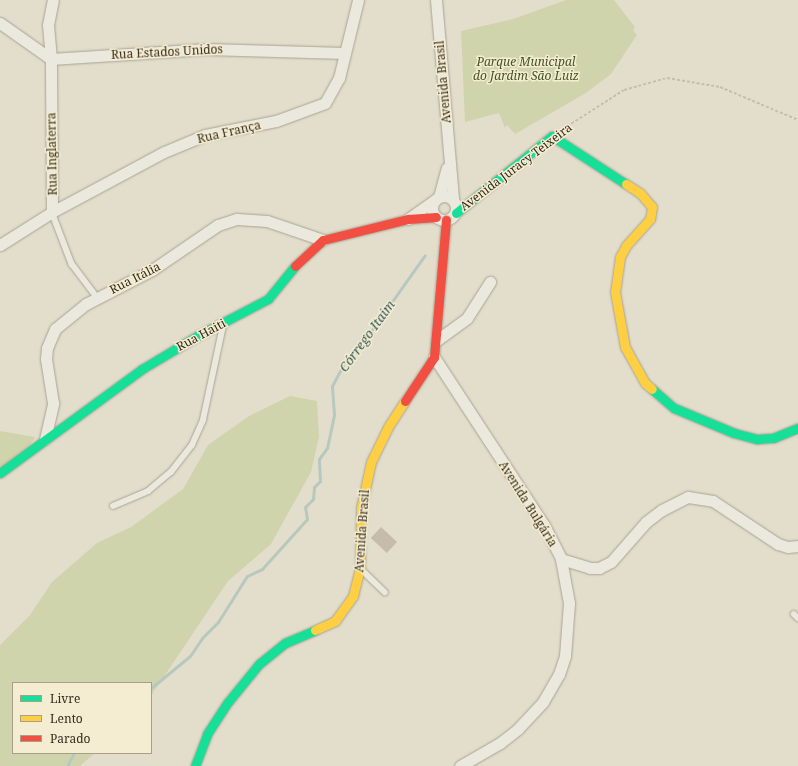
<!DOCTYPE html>
<html>
<head>
<meta charset="utf-8">
<style>
	body { margin:0 }
	#map { position:relative; width:798px; height:766px; overflow:hidden; background:#e3decb; font-family:"Noto Serif",serif }
	div>[style] { position:absolute }
	.green>* { inset:0; background:#d0d4ad }
	.stream>* { height:3px; margin:-1.5px; padding:0 1.5px; transform-origin:1.5px; border-radius:1.5px; background:#b7c9bf }
	.building>* { inset:0; background:#c7bcac; transform-origin:0 0 }
	.path>* { height:2px; margin-top:-1px; transform-origin:0; background:repeating-linear-gradient(90deg,#c4bfb4 0 3px,transparent 0 5px) }
	.roads { filter:drop-shadow(0 0 1px #a8a395) drop-shadow(0 0 1px #a8a395) }
	.lane>* { height:5.5px; margin:-2.75px; padding:0 2.75px; transform-origin:2.75px; border-radius:2.75px; background:#ebe8dd }
	.street>* { height:11px; margin:-5.5px; padding:0 5.5px; transform-origin:5.5px; border-radius:5.5px; background:#ebe8dd }
	.street>.ring { margin:-5.5px; padding:0; box-sizing:content-box; background:none; border:11px solid #ebe8dd; border-radius:50% }
	.fast>* { height:9px; margin:-4.5px; padding:0 4.5px; transform-origin:4.5px; border-radius:4.5px; background:#16e098 }
	.slow>* { height:9px; margin:-4.5px; padding:0 4.5px; transform-origin:4.5px; border-radius:4.5px; background:#ffcf43 }
	.jam>* { height:9px; margin:-4.5px; padding:0 4.5px; transform-origin:4.5px; border-radius:4.5px; background:#f24e42 }
	span { translate:-50% -50%; white-space:nowrap; text-align:center; line-height:1.15; -webkit-text-stroke:3px #f5edd1; paint-order:stroke }
	.street-label { font-size:12px; color:#362b1d }
	.park-label { font-size:12px; color:#435324; font-style:italic }
	.water-label { font-size:13px; color:#2c5556; font-style:italic }
	.legend { position:absolute; left:12px; top:682px; width:140px; height:72px; box-sizing:border-box; background:#f5edd1; border:1px solid #a99f89; margin:0; padding:5px 7px; list-style:none; font-size:12px; color:#362b1d }
	.legend li { display:flex; align-items:center; gap:8px; height:20px }
	.legend b { width:20px; border:1px solid #a99f89 }
</style>
</head>
<body>
<div id="map">
	<div class="green">
		<div style="clip-path:polygon(566px 0,614px 0,635px 27px,633px 30px,637px 35px,611px 74px,586px 93px,515px 134px,507px 125px,505px 128px,499px 113px,465px 122px,461px 31px,513px 19px)"></div>
		<div style="clip-path:polygon(290px 396px,317px 401px,319px 437px,311px 472px,271px 544px,228px 581px,151px 696px,151px 683px,13px 683px,13px 753px,95px 753px,80px 766px,0 766px,0 645px,30px 615px,52px 582px,97px 543px,131px 527px,183px 489px,208px 445px,249px 416px)"></div>
		<div style="clip-path:polygon(0 431px,35px 437px,27px 450px,0 468px)"></div>
	</div>
	<div class="stream">
		<div style="left:151px;top:688px;width:50px;rotate:-39.4deg"></div>
		<div style="left:190px;top:656px;width:22px;rotate:-56deg"></div>
		<div style="left:202px;top:638px;width:23px;rotate:-45deg"></div>
		<div style="left:218px;top:622px;width:54px;rotate:-57.8deg"></div>
		<div style="left:247px;top:576px;width:17px;rotate:-25deg"></div>
		<div style="left:262px;top:569px;width:67px;rotate:-48deg"></div>
		<div style="left:307px;top:519px;width:12px;rotate:-99deg"></div>
		<div style="left:305px;top:507px;width:11px;rotate:-45deg"></div>
		<div style="left:313px;top:499px;width:12px;rotate:-85deg"></div>
		<div style="left:314px;top:487px;width:8px;rotate:-45deg"></div>
		<div style="left:320px;top:481px;width:22px;rotate:-93deg"></div>
		<div style="left:319px;top:459px;width:14px;rotate:-54deg"></div>
		<div style="left:327px;top:448px;width:34px;rotate:-78deg"></div>
		<div style="left:334px;top:415px;width:29px;rotate:-94deg"></div>
		<div style="left:332px;top:386px;width:27px;rotate:-62deg"></div>
		<div style="left:345px;top:362px;width:28px;rotate:-48deg"></div>
		<div style="left:364px;top:341px;width:105px;rotate:-54.7deg"></div>
		<div style="left:67px;top:766px;width:15px;rotate:-62deg"></div>
	</div>
	<div class="building">
		<div style="left:381px;top:527px;width:22px;height:15px;rotate:43deg"></div>
	</div>
	<div class="path">
		<div style="left:563px;top:129px;width:72px;rotate:-32.6deg"></div>
		<div style="left:624px;top:90px;width:45px;rotate:-15.6deg"></div>
		<div style="left:667px;top:78px;width:54px;rotate:9.6deg"></div>
		<div style="left:720px;top:87px;width:85px;rotate:22.9deg"></div>
	</div>
	<div class="roads">
		<div class="lane">
			<div style="left:52px;top:212px;width:56px;rotate:69deg"></div>
			<div style="left:72px;top:264px;width:41px;rotate:52.9deg"></div>
			<div style="left:113px;top:506px;width:38px;rotate:-23deg"></div>
			<div style="left:148px;top:491px;width:30px;rotate:-40deg"></div>
			<div style="left:171px;top:472px;width:34px;rotate:-52deg"></div>
			<div style="left:192px;top:445px;width:27px;rotate:-66deg"></div>
			<div style="left:203px;top:420px;width:96px;rotate:-78deg"></div>
			<div style="left:362px;top:570px;width:32px;rotate:44deg"></div>
			<div style="left:794px;top:614px;width:6px;rotate:45deg"></div>
		</div>
		<div class="street">
			<div style="left:436px;top:0;width:200px;rotate:85.1deg"></div>
			<div style="left:0;top:23px;width:62px;rotate:35.2deg"></div>
			<div style="left:51px;top:59px;width:155px;rotate:-3.7deg"></div>
			<div style="left:206px;top:49px;width:139px;rotate:1.6deg"></div>
			<div class="ring" style="left:432px;top:196px;width:13px;height:13px"></div>
			<div style="left:439px;top:197px;width:30px;rotate:-75deg"></div>
			<div style="left:52px;top:212px;width:153px;rotate:-90.4deg"></div>
			<div style="left:51px;top:59px;width:34px;rotate:-95deg"></div>
			<div style="left:48px;top:25px;width:25px;rotate:-79deg"></div>
			<div style="left:408px;top:219px;width:33px;rotate:-35deg"></div>
			<div style="left:0;top:245px;width:62px;rotate:-32.4deg"></div>
			<div style="left:52px;top:212px;width:127px;rotate:-28.2deg"></div>
			<div style="left:164px;top:152px;width:44px;rotate:-22.5deg"></div>
			<div style="left:205px;top:135px;width:72px;rotate:-11.2deg"></div>
			<div style="left:276px;top:121px;width:52px;rotate:-20.2deg"></div>
			<div style="left:325px;top:103px;width:29px;rotate:-61deg"></div>
			<div style="left:339px;top:78px;width:80px;rotate:-76.3deg"></div>
			<div style="left:437px;top:340px;width:37px;rotate:-36deg"></div>
			<div style="left:467px;top:318px;width:43px;rotate:-57.4deg"></div>
			<div style="left:434px;top:357px;width:201px;rotate:56.8deg"></div>
			<div style="left:544px;top:525px;width:38px;rotate:63deg"></div>
			<div style="left:561px;top:559px;width:45px;rotate:79.7deg"></div>
			<div style="left:569px;top:603px;width:53px;rotate:94.3deg"></div>
			<div style="left:565px;top:656px;width:19px;rotate:108deg"></div>
			<div style="left:559px;top:674px;width:32px;rotate:120deg"></div>
			<div style="left:543px;top:702px;width:37px;rotate:133deg"></div>
			<div style="left:518px;top:729px;width:23px;rotate:142deg"></div>
			<div style="left:500px;top:743px;width:46px;rotate:150.1deg"></div>
			<div style="left:45px;top:439px;width:37px;rotate:-77deg"></div>
			<div style="left:53px;top:403px;width:45px;rotate:-99deg"></div>
			<div style="left:46px;top:359px;width:11px;rotate:-85deg"></div>
			<div style="left:47px;top:348px;width:21px;rotate:-67deg"></div>
			<div style="left:55px;top:329px;width:40px;rotate:-39deg"></div>
			<div style="left:86px;top:304px;width:74px;rotate:-27.3deg"></div>
			<div style="left:152px;top:270px;width:80px;rotate:-34.3deg"></div>
			<div style="left:218px;top:225px;width:20px;rotate:-18deg"></div>
			<div style="left:237px;top:219px;width:30px;rotate:4deg"></div>
			<div style="left:267px;top:221px;width:59px;rotate:18.7deg"></div>
			<div style="left:561px;top:559px;width:30px;rotate:17deg"></div>
			<div style="left:590px;top:568px;width:9px"></div>
			<div style="left:599px;top:568px;width:13px;rotate:-27deg"></div>
			<div style="left:611px;top:562px;width:53px;rotate:-48.8deg"></div>
			<div style="left:646px;top:522px;width:20px;rotate:-37deg"></div>
			<div style="left:662px;top:510px;width:29px;rotate:-27deg"></div>
			<div style="left:688px;top:497px;width:25px;rotate:9deg"></div>
			<div style="left:713px;top:501px;width:78px;rotate:33.5deg"></div>
			<div style="left:778px;top:544px;width:10px;rotate:17deg"></div>
			<div style="left:788px;top:547px;width:10px;rotate:-6deg"></div>
		</div>
		<div class="fast">
			<div style="left:456px;top:213px;width:123px;rotate:-38.7deg"></div>
			<div style="left:552px;top:136px;width:88px;rotate:33deg"></div>
			<div style="left:652px;top:389px;width:29px;rotate:41deg"></div>
			<div style="left:674px;top:408px;width:65px;rotate:22.6deg"></div>
			<div style="left:734px;top:433px;width:24px;rotate:15deg"></div>
			<div style="left:757px;top:439px;width:16px;rotate:-4deg"></div>
			<div style="left:773px;top:438px;width:27px;rotate:-22deg"></div>
			<div style="left:0;top:473px;width:176px;rotate:-36.2deg"></div>
			<div style="left:142px;top:369px;width:66px;rotate:-30.8deg"></div>
			<div style="left:199px;top:335px;width:78px;rotate:-27.6deg"></div>
			<div style="left:268px;top:299px;width:43px;rotate:-50.7deg"></div>
			<div style="left:195px;top:766px;width:34px;rotate:-69deg"></div>
			<div style="left:207px;top:734px;width:38px;rotate:-57deg"></div>
			<div style="left:228px;top:702px;width:49px;rotate:-50.8deg"></div>
			<div style="left:259px;top:664px;width:33px;rotate:-39deg"></div>
			<div style="left:285px;top:643px;width:33px;rotate:-23deg"></div>
		</div>
		<div class="slow">
			<div style="left:626px;top:184px;width:17px;rotate:33deg"></div>
			<div style="left:640px;top:193px;width:18px;rotate:49deg"></div>
			<div style="left:652px;top:207px;width:12px;rotate:99deg"></div>
			<div style="left:650px;top:219px;width:36px;rotate:132deg"></div>
			<div style="left:626px;top:246px;width:13px;rotate:119deg"></div>
			<div style="left:620px;top:257px;width:35px;rotate:98deg"></div>
			<div style="left:615px;top:292px;width:56px;rotate:79.7deg"></div>
			<div style="left:625px;top:347px;width:41px;rotate:60.9deg"></div>
			<div style="left:645px;top:383px;width:9px;rotate:41deg"></div>
			<div style="left:315px;top:630px;width:22px;rotate:-24deg"></div>
			<div style="left:335px;top:621px;width:31px;rotate:-54deg"></div>
			<div style="left:353px;top:596px;width:29px;rotate:-76deg"></div>
			<div style="left:360px;top:568px;width:60px;rotate:-89deg"></div>
			<div style="left:361px;top:508px;width:47px;rotate:-77.7deg"></div>
			<div style="left:371px;top:462px;width:39px;rotate:-64deg"></div>
			<div style="left:388px;top:427px;width:31px;rotate:-57deg"></div>
		</div>
		<div class="jam">
			<div style="left:295px;top:266px;width:38px;rotate:-43deg"></div>
			<div style="left:323px;top:240px;width:88px;rotate:-13.9deg"></div>
			<div style="left:408px;top:219px;width:28px;rotate:-4deg"></div>
			<div style="left:405px;top:401px;width:53px;rotate:-56.6deg"></div>
			<div style="left:434px;top:357px;width:138px;rotate:-85deg"></div>
		</div>
	</div>
	<div class="street-label">
		<span style="left:167px;top:52px;rotate:-3deg">Rua Estados Unidos</span>
		<span style="left:443px;top:82px;rotate:-95deg">Avenida Brasil</span>
		<span style="left:229px;top:132px;rotate:-13deg">Rua França</span>
		<span style="left:52px;top:154px;rotate:-91deg">Rua Inglaterra</span>
		<span style="left:516px;top:167px;rotate:-37deg">Avenida Juracy Teixeira</span>
		<span style="left:135px;top:278px;rotate:-27deg">Rua Itália</span>
		<span style="left:201px;top:335px;rotate:-28deg">Rua Haiti</span>
		<span style="left:528px;top:504px;rotate:58deg">Avenida Bulgária</span>
		<span style="left:362px;top:531px;rotate:-86deg">Avenida Brasil</span>
	</div>
	<div class="park-label">
		<span style="left:526px;top:69px">Parque Municipal<br>do Jardim São Luiz</span>
	</div>
	<div class="water-label">
		<span style="left:367px;top:336px;rotate:-54deg">Córrego Itaim</span>
	</div>
	<ul class="legend">
	<li><b style="height:5px;background:#16e098"></b>Livre</li>
	<li><b style="height:5px;background:#ffcf43"></b>Lento</li>
	<li><b style="height:5px;background:#f24e42"></b>Parado</li>
	</ul>
</div>
</body>
</html>
